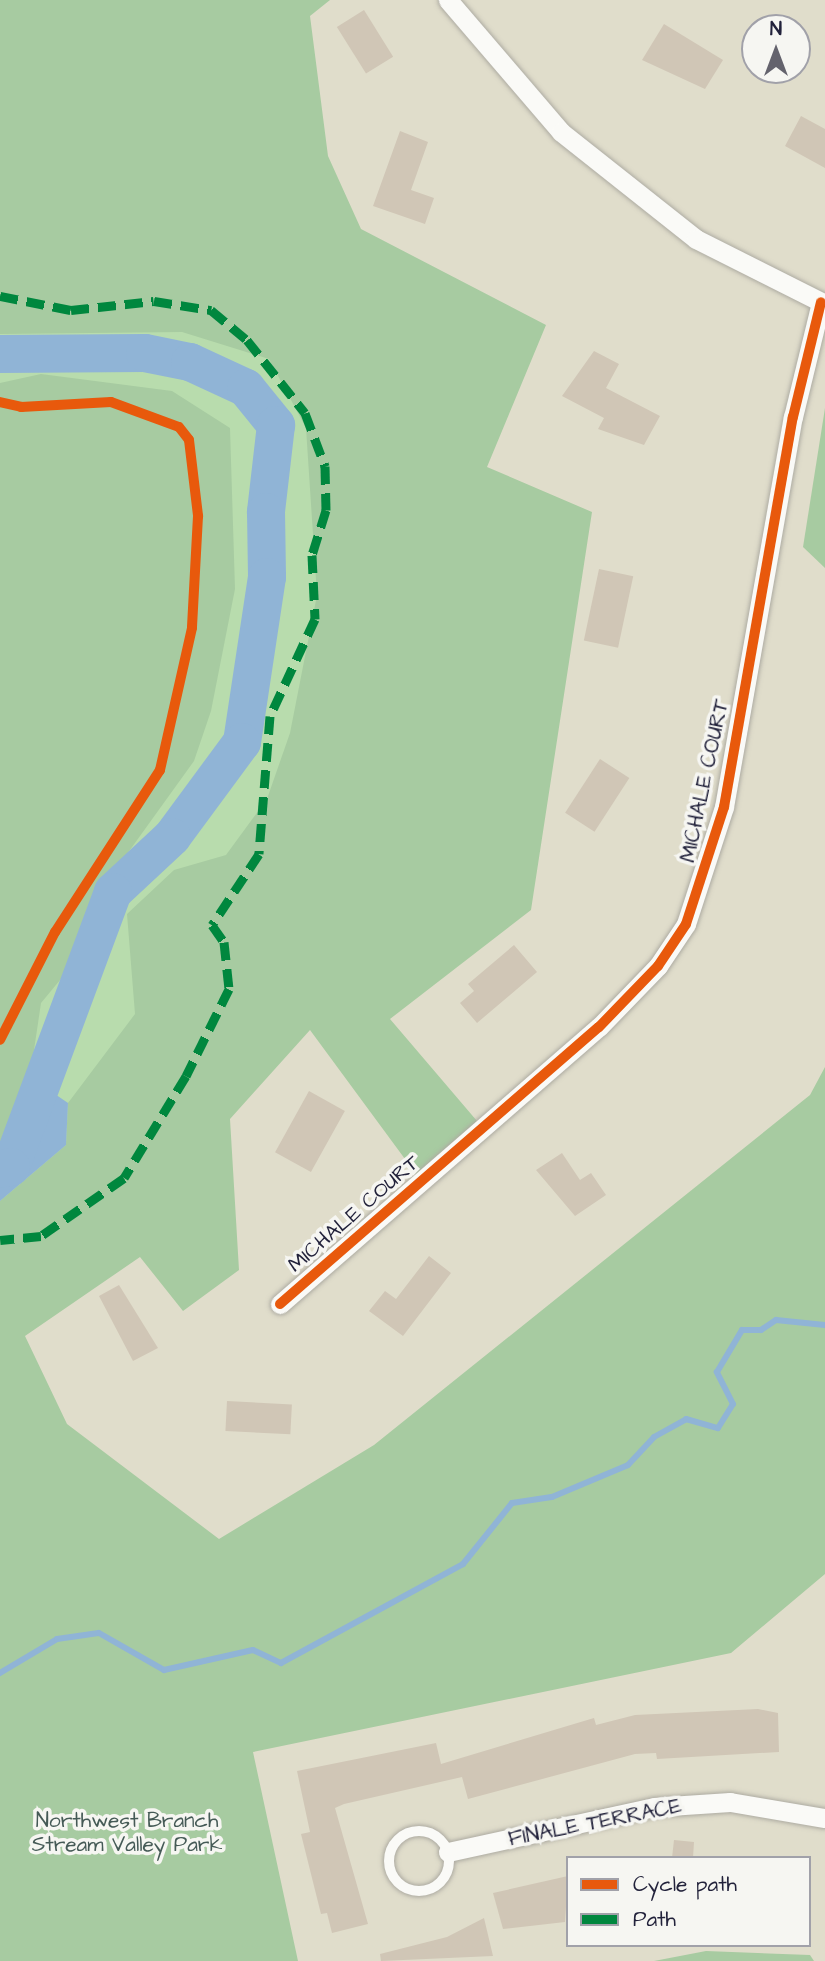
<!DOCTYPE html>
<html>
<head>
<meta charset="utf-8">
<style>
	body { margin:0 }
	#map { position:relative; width:825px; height:1961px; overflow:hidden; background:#e0ddcb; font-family:"Architects Daughter",sans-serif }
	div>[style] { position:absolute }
	.green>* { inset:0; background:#b8dcad }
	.forest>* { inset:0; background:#a7cba1 }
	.water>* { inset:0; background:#90b4d6 }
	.stream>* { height:6px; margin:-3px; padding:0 3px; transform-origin:3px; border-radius:3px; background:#90b4d6 }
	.river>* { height:38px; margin:-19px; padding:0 19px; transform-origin:19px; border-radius:19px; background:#90b4d6 }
	.building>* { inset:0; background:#d0c6b6; transform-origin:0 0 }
	.roads { filter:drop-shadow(0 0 2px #adaba2) drop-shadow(0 0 2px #adaba2) }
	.service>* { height:10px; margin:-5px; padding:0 5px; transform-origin:5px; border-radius:5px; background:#fafaf7 }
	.service>.ring { margin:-5px; padding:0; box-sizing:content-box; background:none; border:10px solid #fafaf7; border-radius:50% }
	.minor>* { height:19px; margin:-9.5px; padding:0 9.5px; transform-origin:9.5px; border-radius:9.5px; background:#fafaf7 }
	.quiet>* { height:9px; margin-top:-4.5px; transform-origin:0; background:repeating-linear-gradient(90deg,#00873e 0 18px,transparent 0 27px) }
	.cycleway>* { height:10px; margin:-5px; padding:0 5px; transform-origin:5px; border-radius:5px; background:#e8590c }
	span { translate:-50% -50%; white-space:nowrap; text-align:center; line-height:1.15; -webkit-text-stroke:7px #f6f6f2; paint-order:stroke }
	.street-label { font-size:21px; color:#22223b }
	.park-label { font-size:21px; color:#455a56 }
	.legend { position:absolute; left:566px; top:1856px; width:245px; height:91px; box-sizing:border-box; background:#f6f6f2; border:2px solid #a1a1a9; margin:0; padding:9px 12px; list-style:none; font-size:21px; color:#22223b }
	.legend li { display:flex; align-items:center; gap:14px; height:35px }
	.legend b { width:35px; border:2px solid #a1a1a9 }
	.north { position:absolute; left:741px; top:14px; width:70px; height:70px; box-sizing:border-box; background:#f6f6f2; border:2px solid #a1a1a9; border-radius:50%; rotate:0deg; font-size:19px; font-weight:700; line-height:28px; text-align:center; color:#22223b }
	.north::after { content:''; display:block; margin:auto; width:24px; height:32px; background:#64636d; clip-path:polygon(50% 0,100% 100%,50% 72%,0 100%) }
</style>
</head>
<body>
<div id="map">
	<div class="green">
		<div style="clip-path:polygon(0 0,107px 0,411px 642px,0 1295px)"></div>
	</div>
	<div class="forest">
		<div style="clip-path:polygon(0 0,330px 0,310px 16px,328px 156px,361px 229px,546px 325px,487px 467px,592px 512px,531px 910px,390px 1019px,477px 1121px,416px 1174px,310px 1030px,230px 1119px,239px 1270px,183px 1311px,140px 1257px,25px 1336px,67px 1424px,219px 1539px,374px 1445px,810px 1095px,825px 1067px,825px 1574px,731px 1653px,253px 1752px,298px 1961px,0 1961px,0 1201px,66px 1145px,68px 1103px,135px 1014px,127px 914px,174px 870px,226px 855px,267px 799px,290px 733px,317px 595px,306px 428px,269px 359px,182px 332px,0 334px)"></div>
		<div style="clip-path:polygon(41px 374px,172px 391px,230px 428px,235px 589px,211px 711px,194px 761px,122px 861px,65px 974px,41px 1003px,30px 1077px,0 1143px,0 383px)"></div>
		<div style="clip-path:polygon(825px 408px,825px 568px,803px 547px)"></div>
		<div style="clip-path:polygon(706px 1951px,810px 1955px,814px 1961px,654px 1961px)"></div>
	</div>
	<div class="water">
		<div style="clip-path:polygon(30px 1077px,68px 1103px,66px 1145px,0 1201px,0 1143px)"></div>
	</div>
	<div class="stream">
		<div style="left:0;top:1673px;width:66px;rotate:-30.8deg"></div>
		<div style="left:57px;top:1639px;width:42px;rotate:-8.1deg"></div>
		<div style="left:99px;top:1633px;width:75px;rotate:29.6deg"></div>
		<div style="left:164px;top:1670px;width:91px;rotate:-12.7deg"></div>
		<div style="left:253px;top:1650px;width:31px;rotate:25deg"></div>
		<div style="left:281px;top:1663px;width:207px;rotate:-28.5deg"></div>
		<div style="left:463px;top:1564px;width:78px;rotate:-51.2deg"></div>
		<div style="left:512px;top:1503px;width:40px;rotate:-8.5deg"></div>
		<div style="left:552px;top:1497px;width:82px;rotate:-22.8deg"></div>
		<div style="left:628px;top:1465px;width:38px;rotate:-47deg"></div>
		<div style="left:654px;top:1437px;width:37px;rotate:-29deg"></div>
		<div style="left:686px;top:1419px;width:33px;rotate:16deg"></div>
		<div style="left:718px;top:1428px;width:28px;rotate:-58deg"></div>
		<div style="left:733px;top:1404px;width:36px;rotate:-117deg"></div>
		<div style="left:717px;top:1372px;width:49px;rotate:-59.2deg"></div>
		<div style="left:742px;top:1330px;width:19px"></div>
		<div style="left:761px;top:1330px;width:18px;rotate:-34deg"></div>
		<div style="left:776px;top:1320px;width:49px;rotate:5.8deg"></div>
	</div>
	<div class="river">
		<div style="left:0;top:354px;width:145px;rotate:-0.4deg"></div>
		<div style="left:145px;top:353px;width:46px;rotate:11.3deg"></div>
		<div style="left:190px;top:362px;width:62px;rotate:24.9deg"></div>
		<div style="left:246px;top:388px;width:48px;rotate:51deg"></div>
		<div style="left:276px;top:425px;width:88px;rotate:96.6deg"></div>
		<div style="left:266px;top:512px;width:65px;rotate:89.1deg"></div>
		<div style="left:267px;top:577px;width:167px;rotate:98.6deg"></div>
		<div style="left:242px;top:742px;width:118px;rotate:126.4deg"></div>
		<div style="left:172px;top:837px;width:81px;rotate:137deg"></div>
		<div style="left:113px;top:892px;width:293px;rotate:110.4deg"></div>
		<div style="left:11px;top:1167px;width:11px;rotate:170deg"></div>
	</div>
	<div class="building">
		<div style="left:364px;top:10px;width:55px;height:32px;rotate:58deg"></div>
		<div style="clip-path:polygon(664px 24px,723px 60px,705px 89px,642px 60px)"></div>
		<div style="clip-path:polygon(801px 116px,825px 129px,825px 168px,785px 146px)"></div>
		<div style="clip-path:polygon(400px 131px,428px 142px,411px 190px,434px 198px,425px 224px,373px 206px)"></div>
		<div style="clip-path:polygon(594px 351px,619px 364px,606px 388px,660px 416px,644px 445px,598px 429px,604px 418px,562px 396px)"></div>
		<div style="left:599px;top:569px;width:35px;height:73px;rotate:12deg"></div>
		<div style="left:600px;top:759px;width:35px;height:64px;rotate:33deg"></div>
		<div style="clip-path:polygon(514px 945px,537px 972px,477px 1023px,460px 1003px,474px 991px,468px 984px)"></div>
		<div style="left:309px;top:1091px;width:41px;height:70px;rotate:29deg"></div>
		<div style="clip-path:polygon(562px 1153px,580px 1180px,591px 1173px,606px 1195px,575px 1216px,536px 1170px)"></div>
		<div style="clip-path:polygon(429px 1256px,451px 1273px,403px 1336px,369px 1311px,385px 1291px,396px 1299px)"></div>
		<div style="clip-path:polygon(119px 1285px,158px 1348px,133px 1361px,99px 1296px)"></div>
		<div style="left:227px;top:1401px;width:65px;height:30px;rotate:3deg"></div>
		<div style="clip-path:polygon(758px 1709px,778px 1713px,779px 1752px,657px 1759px,656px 1753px,635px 1754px,468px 1799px,462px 1777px,344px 1804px,335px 1808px,368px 1924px,332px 1933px,327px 1913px,321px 1914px,301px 1834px,310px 1832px,297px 1771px,436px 1743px,441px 1764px,594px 1718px,596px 1725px,635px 1715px)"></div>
		<div style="clip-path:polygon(674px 1840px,694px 1842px,693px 1858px,672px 1858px)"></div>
		<div style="clip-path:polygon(568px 1876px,565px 1922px,503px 1929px,493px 1893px)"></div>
		<div style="clip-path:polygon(484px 1918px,493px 1956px,381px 1961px,380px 1954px,447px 1937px)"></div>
	</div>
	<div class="roads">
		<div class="service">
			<div class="ring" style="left:389px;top:1831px;width:50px;height:50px"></div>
		</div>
		<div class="minor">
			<div style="left:448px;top:0;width:174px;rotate:49.4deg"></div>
			<div style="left:561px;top:132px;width:172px;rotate:38.4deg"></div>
			<div style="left:696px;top:239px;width:144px;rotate:26.7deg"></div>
			<div style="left:280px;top:1304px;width:422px;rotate:-41deg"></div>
			<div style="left:599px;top:1027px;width:85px;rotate:-46deg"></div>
			<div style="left:658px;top:966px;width:50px;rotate:-56.3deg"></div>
			<div style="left:686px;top:924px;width:123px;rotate:-72deg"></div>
			<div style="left:724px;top:807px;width:396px;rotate:-80deg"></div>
			<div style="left:793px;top:417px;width:118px;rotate:-76.3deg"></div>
			<div style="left:448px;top:1852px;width:211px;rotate:-12.3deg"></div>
			<div style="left:654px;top:1807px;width:76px;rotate:-3.8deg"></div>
			<div style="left:730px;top:1802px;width:96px;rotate:9.6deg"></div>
		</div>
	</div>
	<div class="quiet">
		<div style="left:0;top:296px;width:72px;rotate:11.2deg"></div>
		<div style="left:71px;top:310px;width:83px;rotate:-6.2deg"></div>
		<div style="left:154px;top:301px;width:58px;rotate:9deg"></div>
		<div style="left:211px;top:310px;width:47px;rotate:39.8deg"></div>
		<div style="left:247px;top:340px;width:93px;rotate:51.5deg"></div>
		<div style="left:305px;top:413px;width:57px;rotate:69.3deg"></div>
		<div style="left:325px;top:466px;width:44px;rotate:88.7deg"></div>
		<div style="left:326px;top:510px;width:47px;rotate:107.3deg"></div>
		<div style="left:312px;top:555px;width:64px;rotate:87.3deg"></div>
		<div style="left:315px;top:619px;width:107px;rotate:114.9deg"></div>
		<div style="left:270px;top:716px;width:138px;rotate:94.6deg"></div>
		<div style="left:259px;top:854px;width:85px;rotate:123.5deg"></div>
		<div style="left:212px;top:925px;width:21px;rotate:55deg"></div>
		<div style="left:224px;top:942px;width:47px;rotate:83.9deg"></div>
		<div style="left:229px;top:989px;width:97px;rotate:116.3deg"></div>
		<div style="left:186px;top:1076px;width:119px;rotate:121.3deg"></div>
		<div style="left:124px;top:1178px;width:101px;rotate:145.1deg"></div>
		<div style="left:41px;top:1236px;width:41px;rotate:174.4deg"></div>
	</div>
	<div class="cycleway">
		<div style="left:0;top:402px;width:22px;rotate:13deg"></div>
		<div style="left:21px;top:407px;width:90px;rotate:-3.2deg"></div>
		<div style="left:111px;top:402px;width:72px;rotate:20.2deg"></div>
		<div style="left:179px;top:427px;width:16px;rotate:52deg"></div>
		<div style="left:189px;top:440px;width:77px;rotate:83.2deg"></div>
		<div style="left:198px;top:516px;width:112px;rotate:93.1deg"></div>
		<div style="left:192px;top:628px;width:146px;rotate:102.7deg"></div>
		<div style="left:160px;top:770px;width:193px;rotate:122.9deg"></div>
		<div style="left:55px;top:932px;width:121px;rotate:117deg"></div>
		<div style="left:280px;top:1304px;width:422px;rotate:-41deg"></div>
		<div style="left:599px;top:1027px;width:85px;rotate:-46deg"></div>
		<div style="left:658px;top:966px;width:50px;rotate:-56.3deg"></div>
		<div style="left:686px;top:924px;width:123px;rotate:-72deg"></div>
		<div style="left:724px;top:807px;width:396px;rotate:-80deg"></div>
		<div style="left:793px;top:417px;width:118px;rotate:-76.3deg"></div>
	</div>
	<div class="street-label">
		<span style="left:705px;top:781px;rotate:-78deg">MICHALE COURT</span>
		<span style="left:354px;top:1214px;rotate:-41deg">MICHALE COURT</span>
		<span style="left:595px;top:1823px;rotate:-11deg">FINALE TERRACE</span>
	</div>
	<div class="park-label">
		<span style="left:127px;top:1833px">Northwest Branch<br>Stream Valley Park</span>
	</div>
	<ul class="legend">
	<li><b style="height:9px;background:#e8590c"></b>Cycle path</li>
	<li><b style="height:9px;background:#00873e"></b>Path</li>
	</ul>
	<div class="north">N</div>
</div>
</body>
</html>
